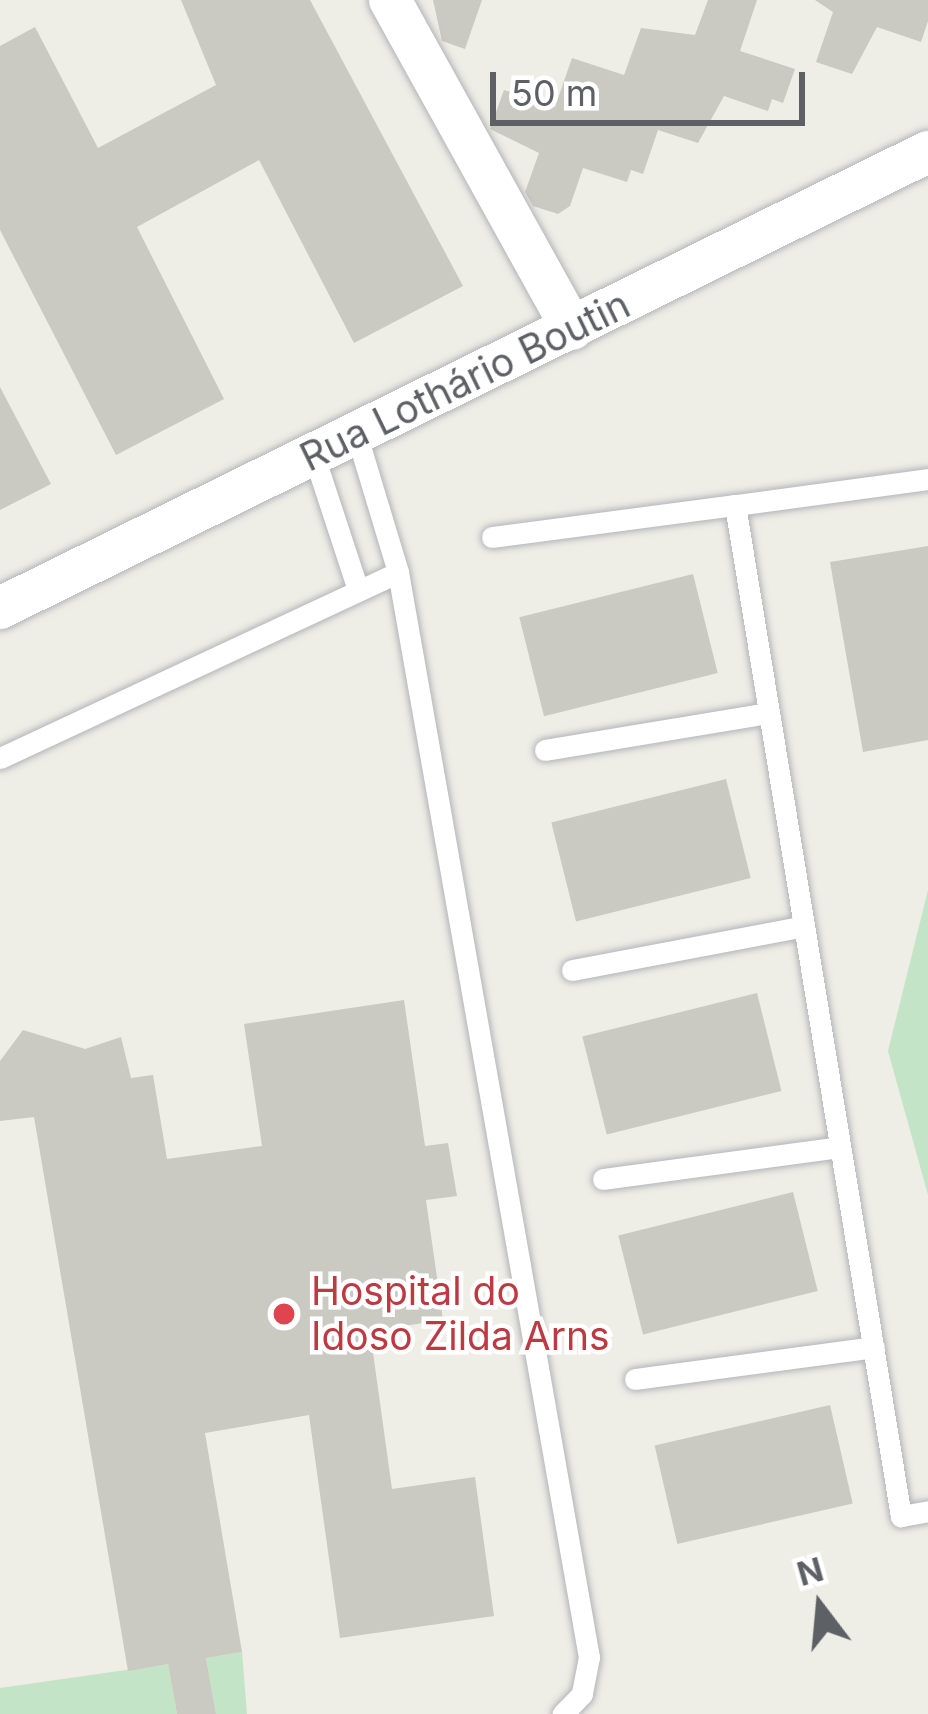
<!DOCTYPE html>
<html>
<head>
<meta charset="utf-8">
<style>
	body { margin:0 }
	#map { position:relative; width:928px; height:1714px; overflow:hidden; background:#eeede6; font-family:Inter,sans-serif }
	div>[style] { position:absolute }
	.green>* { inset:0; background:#c4e4c7 }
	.building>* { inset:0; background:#cac9c2; transform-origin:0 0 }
	.roads { filter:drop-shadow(0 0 3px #b3b5b9) drop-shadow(0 0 3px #b3b5b9) }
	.service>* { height:21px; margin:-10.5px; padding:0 10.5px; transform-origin:10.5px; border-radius:10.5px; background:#fff }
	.minor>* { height:42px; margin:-21px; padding:0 21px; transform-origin:21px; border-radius:21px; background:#fff }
	.dots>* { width:33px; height:33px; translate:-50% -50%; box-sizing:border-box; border:6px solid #fff; border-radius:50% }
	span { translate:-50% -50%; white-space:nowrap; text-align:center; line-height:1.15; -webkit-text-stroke:9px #fff; paint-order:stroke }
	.street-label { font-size:39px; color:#5d6065 }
	.health-label { font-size:39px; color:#be3a42 }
	.left { translate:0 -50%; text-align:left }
	.north { position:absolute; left:760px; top:1546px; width:120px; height:120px; -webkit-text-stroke:9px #fff; paint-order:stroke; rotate:344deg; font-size:33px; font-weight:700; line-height:48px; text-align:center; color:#5d6065 }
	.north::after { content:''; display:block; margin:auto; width:42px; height:54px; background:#5d6065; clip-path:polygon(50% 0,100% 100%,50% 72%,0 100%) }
	.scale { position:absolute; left:490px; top:72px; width:315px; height:54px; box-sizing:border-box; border:6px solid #5d6065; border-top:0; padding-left:15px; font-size:36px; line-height:42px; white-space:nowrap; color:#5d6065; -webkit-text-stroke:9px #fff; paint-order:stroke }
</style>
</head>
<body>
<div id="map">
	<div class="green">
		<div style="clip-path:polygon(928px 890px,928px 1195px,888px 1051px)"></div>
		<div style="clip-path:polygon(242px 1652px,247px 1714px,216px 1714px,206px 1658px)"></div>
		<div style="clip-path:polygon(168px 1664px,177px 1714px,0 1714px,0 1688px)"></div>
	</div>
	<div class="building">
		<div style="clip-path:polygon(181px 0,310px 0,463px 286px,354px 343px,259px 160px,137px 227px,224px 399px,116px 455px,0 230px,0 46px,35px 27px,98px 148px,216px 85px)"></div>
		<div style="clip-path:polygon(433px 0,482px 0,465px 49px,442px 41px)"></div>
		<div style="clip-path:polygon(708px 0,757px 0,740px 51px,795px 69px,783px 103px,772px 99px,768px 111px,724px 96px,698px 143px,658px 130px,643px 174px,631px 170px,627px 182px,583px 168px,570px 206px,558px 214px,533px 206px,525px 192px,539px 153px,490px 129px,504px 90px,555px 107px,572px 58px,624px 75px,641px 28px,695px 35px)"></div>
		<div style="clip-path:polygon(815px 0,928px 0,928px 21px,921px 42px,877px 27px,852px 74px,816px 62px,833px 12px)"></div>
		<div style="clip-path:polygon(0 387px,51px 484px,0 510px)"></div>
		<div style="clip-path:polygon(928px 546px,928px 740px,863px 752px,830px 562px)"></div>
		<div style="left:693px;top:574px;width:102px;height:179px;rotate:76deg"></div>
		<div style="left:726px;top:779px;width:102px;height:180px;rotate:76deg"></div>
		<div style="left:757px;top:993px;width:101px;height:180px;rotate:76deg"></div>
		<div style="clip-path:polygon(404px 1000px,425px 1146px,448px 1143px,457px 1196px,426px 1200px,443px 1320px,370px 1331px,392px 1489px,475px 1477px,494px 1616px,340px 1638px,309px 1415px,205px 1433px,242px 1652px,206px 1658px,216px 1714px,177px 1714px,168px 1664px,128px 1671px,34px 1117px,0 1121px,0 1061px,23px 1030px,85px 1049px,121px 1037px,131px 1078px,153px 1075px,167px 1159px,262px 1146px,244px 1024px)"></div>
		<div style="left:793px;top:1192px;width:102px;height:180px;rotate:76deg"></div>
		<div style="left:830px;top:1405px;width:101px;height:180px;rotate:77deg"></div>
	</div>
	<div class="roads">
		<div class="service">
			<div style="left:357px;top:436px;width:142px;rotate:73.2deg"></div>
			<div style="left:314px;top:456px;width:141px;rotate:71.8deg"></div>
			<div style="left:928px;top:479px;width:195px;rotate:172.3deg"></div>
			<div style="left:735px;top:505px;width:1025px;rotate:80.68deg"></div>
			<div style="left:901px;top:1516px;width:27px;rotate:-10deg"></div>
			<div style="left:492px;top:537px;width:245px;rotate:-7.5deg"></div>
			<div style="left:545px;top:750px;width:227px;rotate:-9.4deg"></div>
			<div style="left:0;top:758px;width:439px;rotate:-25deg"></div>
			<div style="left:398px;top:572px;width:1102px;rotate:80.02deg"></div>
			<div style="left:589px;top:1657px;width:38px;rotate:101deg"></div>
			<div style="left:582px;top:1694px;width:28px;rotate:134deg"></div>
			<div style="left:572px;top:970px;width:236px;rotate:-10.7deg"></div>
			<div style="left:603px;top:1179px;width:239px;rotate:-7.7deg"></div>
			<div style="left:635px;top:1379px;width:241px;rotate:-7.6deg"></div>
		</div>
		<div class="minor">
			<div style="left:390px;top:0;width:376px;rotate:61deg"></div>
			<div style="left:0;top:608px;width:1034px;rotate:-26.17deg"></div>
		</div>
	</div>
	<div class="dots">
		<div style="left:284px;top:1314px;background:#e0444e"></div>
	</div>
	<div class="street-label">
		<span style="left:465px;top:381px;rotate:-26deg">Rua Lothário Boutin</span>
	</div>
	<div class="health-label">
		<span class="left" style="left:311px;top:1314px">Hospital do<br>Idoso Zilda Arns</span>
	</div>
	<div class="north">N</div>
	<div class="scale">50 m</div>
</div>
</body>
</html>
